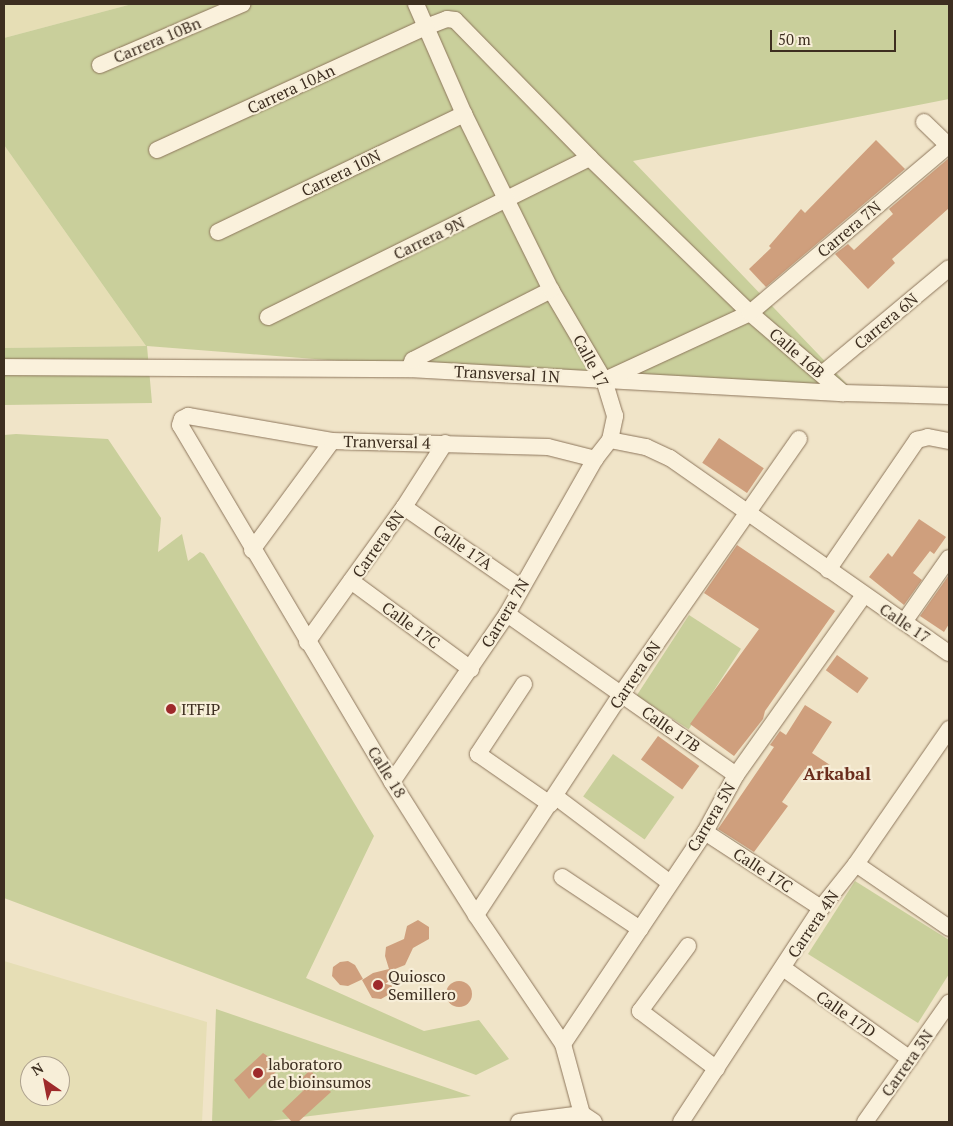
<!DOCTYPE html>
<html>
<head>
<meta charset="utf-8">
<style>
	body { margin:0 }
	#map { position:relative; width:953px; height:1126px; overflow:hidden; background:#f0e4c8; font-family:"PT Serif",serif }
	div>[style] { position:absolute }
	.farmland>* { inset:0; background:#e6deb5 }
	.green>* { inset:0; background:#c9cf9b; transform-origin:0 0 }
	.building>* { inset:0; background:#cf9f7d; transform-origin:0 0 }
	.round { border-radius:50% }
	.roads { filter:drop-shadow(0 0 1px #8d765c) drop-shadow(0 0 1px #8d765c) }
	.minor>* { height:16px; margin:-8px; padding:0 8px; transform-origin:8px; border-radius:8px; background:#faf1dc }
	.dots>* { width:14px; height:14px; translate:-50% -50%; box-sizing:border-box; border:2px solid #f7eed8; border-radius:50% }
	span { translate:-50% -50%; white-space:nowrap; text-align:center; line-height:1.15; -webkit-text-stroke:4.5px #f7eed8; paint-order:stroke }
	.street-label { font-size:16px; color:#3d2e20 }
	.poi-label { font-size:16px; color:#3d2e20 }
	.left { translate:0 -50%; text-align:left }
	.neighbourhood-label { font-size:18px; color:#6b2e1e; font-weight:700 }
	.frame { position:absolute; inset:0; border:5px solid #3d2e20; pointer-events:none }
	.north { position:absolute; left:20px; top:1056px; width:50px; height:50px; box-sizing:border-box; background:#f7eed8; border:1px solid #ada18e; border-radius:50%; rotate:327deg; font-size:14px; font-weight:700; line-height:20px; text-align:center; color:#3d2e20 }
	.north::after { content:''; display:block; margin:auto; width:18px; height:22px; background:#9e2a2b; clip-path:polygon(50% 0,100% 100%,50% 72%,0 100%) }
	.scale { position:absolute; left:770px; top:30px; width:126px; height:22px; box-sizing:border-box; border:2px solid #3d2e20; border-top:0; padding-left:6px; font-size:15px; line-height:18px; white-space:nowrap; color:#3d2e20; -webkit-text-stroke:4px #f7eed8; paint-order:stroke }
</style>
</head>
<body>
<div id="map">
	<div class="farmland">
		<div style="clip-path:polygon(4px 4px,132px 4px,4px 38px)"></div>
		<div style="clip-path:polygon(4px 145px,146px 346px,4px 348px)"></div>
		<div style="clip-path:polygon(evenodd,4px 961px,207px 1022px,202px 1122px,4px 1122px,4px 961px,30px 1066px,60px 1066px,60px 1096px,30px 1096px,30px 1066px)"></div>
	</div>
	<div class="green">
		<div style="clip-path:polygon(132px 4px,949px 4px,949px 99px,633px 161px,864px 402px,147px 346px,152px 403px,4px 405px,4px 348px,146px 346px,4px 145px,4px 38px)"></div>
		<div style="clip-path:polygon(16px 434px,108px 439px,161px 518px,158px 552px,182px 534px,188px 561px,200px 552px,204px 554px,374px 836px,306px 978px,424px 1031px,479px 1020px,509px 1059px,476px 1075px,4px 898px,4px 435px)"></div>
		<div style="left:689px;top:615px;width:62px;height:96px;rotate:33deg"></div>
		<div style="left:613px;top:754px;width:75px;height:52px;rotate:35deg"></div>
		<div style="clip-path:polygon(855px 881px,949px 940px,949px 974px,918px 1023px,808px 954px)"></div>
		<div style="clip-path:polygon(216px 1009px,471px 1096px,262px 1122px,212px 1122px)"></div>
	</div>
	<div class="building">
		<div style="clip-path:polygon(876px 140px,905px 169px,766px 287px,749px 269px,771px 248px,769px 246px,801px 209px,805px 213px)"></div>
		<div style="clip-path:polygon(949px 158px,949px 208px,892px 259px,895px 263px,868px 289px,835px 254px,848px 244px,854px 250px,893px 214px,889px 209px)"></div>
		<div style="left:719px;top:438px;width:54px;height:30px;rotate:34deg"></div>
		<div style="clip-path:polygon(919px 519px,946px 537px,934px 554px,930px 551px,913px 573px,922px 580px,904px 605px,869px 577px,888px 553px,892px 557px)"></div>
		<div style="clip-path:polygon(737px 545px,835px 611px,765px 711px,763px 719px,734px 756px,690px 724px,759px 629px,704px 593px)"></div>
		<div style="clip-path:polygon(949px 575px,949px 624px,944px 632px,920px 616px)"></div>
		<div style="left:837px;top:655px;width:39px;height:19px;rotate:36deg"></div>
		<div style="clip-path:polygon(805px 705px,832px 722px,812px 753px,830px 765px,821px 780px,805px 769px,782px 802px,788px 806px,754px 852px,718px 829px,774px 747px,770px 745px,780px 731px,786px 735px)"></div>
		<div style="left:658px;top:736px;width:51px;height:29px;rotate:36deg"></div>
		<div style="clip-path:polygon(418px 920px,429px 927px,429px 939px,413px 948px,405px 965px,390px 971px,392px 987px,388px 995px,381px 999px,372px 998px,362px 980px,373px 973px,389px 969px,385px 956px,386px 947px,404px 939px,407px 926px)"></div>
		<div style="clip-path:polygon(348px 961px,355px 965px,363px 979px,348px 986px,340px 985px,332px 976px,333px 967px,340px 962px)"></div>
		<div class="round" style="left:446px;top:981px;width:26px;height:26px"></div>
		<div style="clip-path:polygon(263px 1053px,282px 1066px,249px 1099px,234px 1080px)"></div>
		<div style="clip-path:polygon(310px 1070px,331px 1092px,298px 1122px,292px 1122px,282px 1111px,303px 1091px,296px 1084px)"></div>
	</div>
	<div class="roads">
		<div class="minor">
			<div style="left:100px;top:65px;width:155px;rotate:-23.2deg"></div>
			<div style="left:924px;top:122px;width:35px;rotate:44deg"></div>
			<div style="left:157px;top:150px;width:296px;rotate:-24.6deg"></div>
			<div style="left:426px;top:27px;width:22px;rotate:-21deg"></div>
			<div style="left:447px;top:19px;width:8px;rotate:7deg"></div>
			<div style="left:455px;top:20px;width:193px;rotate:45.6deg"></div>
			<div style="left:590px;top:158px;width:223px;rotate:44.1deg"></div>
			<div style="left:750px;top:313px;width:123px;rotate:40.7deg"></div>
			<div style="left:218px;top:232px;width:273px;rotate:-25.6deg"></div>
			<div style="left:268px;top:317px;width:359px;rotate:-26.3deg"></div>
			<div style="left:4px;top:367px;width:405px;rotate:0.3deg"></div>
			<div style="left:409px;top:369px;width:435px;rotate:3.2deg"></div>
			<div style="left:843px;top:393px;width:106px;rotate:1.6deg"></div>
			<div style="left:409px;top:369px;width:10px;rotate:-66deg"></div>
			<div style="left:413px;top:360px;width:155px;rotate:-26.9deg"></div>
			<div style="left:822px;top:374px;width:165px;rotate:-39.8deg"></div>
			<div style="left:607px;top:379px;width:157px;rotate:-24.8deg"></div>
			<div style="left:750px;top:313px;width:260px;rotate:-40.2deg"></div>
			<div style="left:610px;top:440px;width:37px;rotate:11deg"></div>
			<div style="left:646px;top:447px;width:26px;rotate:25deg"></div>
			<div style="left:670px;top:458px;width:340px;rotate:35deg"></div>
			<div style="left:404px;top:507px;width:142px;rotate:34.7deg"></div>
			<div style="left:252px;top:550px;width:135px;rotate:-53.7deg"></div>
			<div style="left:828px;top:570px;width:158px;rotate:-55.6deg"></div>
			<div style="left:917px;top:440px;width:11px;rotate:-15deg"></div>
			<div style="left:928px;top:437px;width:21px;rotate:11deg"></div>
			<div style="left:351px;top:581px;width:149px;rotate:36.3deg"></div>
			<div style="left:507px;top:614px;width:280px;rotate:35.1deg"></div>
			<div style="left:904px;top:622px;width:78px;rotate:-54.9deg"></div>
			<div style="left:307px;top:642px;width:166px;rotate:-54.3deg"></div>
			<div style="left:404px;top:507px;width:76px;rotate:-57.4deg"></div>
			<div style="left:524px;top:684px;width:84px;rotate:123.3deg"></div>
			<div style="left:478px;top:754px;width:88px;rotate:34.8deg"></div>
			<div style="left:392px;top:782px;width:204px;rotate:-55.6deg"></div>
			<div style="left:507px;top:614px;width:178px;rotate:-60.4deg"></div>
			<div style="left:595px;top:459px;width:24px;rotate:-52deg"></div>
			<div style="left:610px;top:440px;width:25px;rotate:-78deg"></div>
			<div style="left:615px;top:416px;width:38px;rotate:-107deg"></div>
			<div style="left:604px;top:380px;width:104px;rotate:-120.5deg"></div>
			<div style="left:551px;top:290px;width:196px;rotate:-116.3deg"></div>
			<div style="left:464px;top:114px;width:120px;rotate:-113.6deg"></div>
			<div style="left:556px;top:797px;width:141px;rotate:37deg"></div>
			<div style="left:705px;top:832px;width:139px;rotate:33.2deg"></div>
			<div style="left:856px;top:864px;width:113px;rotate:34.5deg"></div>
			<div style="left:562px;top:877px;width:94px;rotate:33.7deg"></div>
			<div style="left:476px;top:915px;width:264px;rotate:-56.7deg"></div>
			<div style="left:621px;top:694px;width:311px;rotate:-55.1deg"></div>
			<div style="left:688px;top:946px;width:81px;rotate:126.4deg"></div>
			<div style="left:640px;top:1011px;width:96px;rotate:37deg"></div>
			<div style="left:783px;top:968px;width:156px;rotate:35.6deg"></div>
			<div style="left:563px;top:1044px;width:255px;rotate:-56.2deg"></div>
			<div style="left:705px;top:832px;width:65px;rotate:-61.5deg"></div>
			<div style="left:736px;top:775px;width:221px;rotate:-54.6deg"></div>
			<div style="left:519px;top:1122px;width:64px;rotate:-7.2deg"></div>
			<div style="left:594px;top:1122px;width:14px;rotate:-146deg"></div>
			<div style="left:582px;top:1114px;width:73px;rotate:-105.2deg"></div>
			<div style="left:563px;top:1044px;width:156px;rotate:-124deg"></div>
			<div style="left:476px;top:915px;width:157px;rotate:-122.3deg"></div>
			<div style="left:392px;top:782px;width:415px;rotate:-120.7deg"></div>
			<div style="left:180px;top:425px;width:6px;rotate:-72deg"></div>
			<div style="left:182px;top:419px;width:7px;rotate:-27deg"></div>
			<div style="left:188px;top:416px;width:146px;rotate:9.8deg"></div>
			<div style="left:332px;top:441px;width:216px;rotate:1.6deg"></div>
			<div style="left:548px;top:447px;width:49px;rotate:14.3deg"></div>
			<div style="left:681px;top:1122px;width:256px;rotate:-56.8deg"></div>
			<div style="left:821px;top:908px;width:56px;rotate:-51.5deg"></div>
			<div style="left:856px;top:864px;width:164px;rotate:-55.4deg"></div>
			<div style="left:865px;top:1122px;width:146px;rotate:-54.8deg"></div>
		</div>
	</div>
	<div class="dots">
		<div style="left:171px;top:709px;background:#9e2a2b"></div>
		<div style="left:378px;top:985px;background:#9e2a2b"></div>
		<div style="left:258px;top:1073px;background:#9e2a2b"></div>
	</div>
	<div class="street-label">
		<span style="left:157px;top:40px;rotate:-23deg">Carrera 10Bn</span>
		<span style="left:291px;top:89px;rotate:-25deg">Carrera 10An</span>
		<span style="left:341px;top:173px;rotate:-26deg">Carrera 10N</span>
		<span style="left:849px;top:229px;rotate:-40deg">Carrera 7N</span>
		<span style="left:429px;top:238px;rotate:-26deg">Carrera 9N</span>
		<span style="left:886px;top:321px;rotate:-40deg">Carrera 6N</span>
		<span style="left:797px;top:353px;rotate:41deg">Calle 16B</span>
		<span style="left:591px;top:361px;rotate:62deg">Calle 17</span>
		<span style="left:507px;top:374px;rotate:3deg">Transversal 1N</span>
		<span style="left:387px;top:442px;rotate:1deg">Tranversal 4</span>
		<span style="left:378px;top:544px;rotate:-55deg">Carrera 8N</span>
		<span style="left:463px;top:547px;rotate:34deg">Calle 17A</span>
		<span style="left:505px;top:613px;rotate:-59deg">Carrera 7N</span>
		<span style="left:905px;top:623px;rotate:34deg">Calle 17</span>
		<span style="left:411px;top:625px;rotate:36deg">Calle 17C</span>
		<span style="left:635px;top:675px;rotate:-56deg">Carrera 6N</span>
		<span style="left:671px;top:729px;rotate:35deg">Calle 17B</span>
		<span style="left:387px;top:772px;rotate:58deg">Calle 18</span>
		<span style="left:711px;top:817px;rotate:-59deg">Carrera 5N</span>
		<span style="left:763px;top:870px;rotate:33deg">Calle 17C</span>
		<span style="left:813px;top:924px;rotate:-56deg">Carrera 4N</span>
		<span style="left:846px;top:1014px;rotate:35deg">Calle 17D</span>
		<span style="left:907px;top:1063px;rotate:-55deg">Carrera 3N</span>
	</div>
	<div class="poi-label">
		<span class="left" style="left:181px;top:709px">ITFIP</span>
		<span class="left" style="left:388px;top:985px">Quiosco<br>Semillero</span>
		<span class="left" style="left:268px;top:1073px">laboratoro<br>de bioinsumos</span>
	</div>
	<div class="neighbourhood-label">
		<span style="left:837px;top:773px">Arkabal</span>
	</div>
	<div class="frame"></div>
	<div class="north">N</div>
	<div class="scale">50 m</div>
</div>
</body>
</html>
